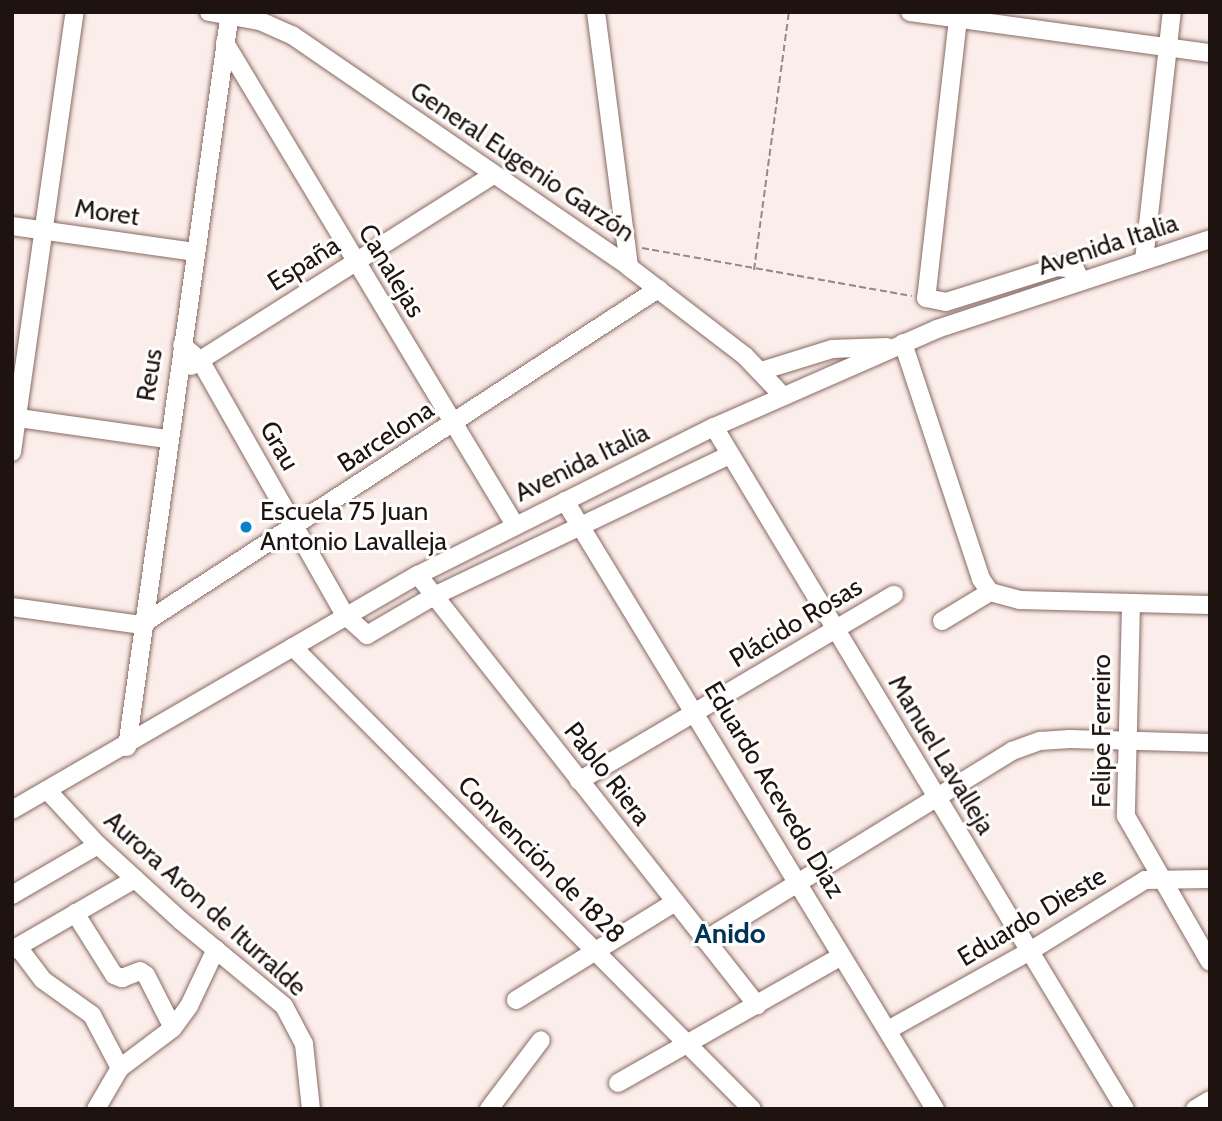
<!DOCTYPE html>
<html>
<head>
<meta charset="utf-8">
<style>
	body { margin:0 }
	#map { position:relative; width:1222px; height:1121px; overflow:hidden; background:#fbede9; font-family:Cabin,sans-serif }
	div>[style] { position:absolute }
	.path>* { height:2px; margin-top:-1px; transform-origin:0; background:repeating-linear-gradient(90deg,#968985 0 7px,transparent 0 10.5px) }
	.roads { filter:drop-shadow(0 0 2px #886a62) drop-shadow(0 0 2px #886a62) }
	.minor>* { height:18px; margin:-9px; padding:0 9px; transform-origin:9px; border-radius:9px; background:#fff }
	.dots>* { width:19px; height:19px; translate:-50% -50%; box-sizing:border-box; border:4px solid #fdfefd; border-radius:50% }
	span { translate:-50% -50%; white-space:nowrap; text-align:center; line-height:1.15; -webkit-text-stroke:6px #fdfefd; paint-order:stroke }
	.street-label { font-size:26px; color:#1f1310 }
	.poi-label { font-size:26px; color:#1f1310 }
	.left { translate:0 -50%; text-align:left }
	.neighbourhood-label { font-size:28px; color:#003356; font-weight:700 }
	.frame { position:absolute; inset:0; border:14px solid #1f1310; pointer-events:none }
</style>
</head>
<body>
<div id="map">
	<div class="path">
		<div style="left:642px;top:248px;width:274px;rotate:10.1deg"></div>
		<div style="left:754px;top:270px;width:260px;rotate:-82.3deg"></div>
	</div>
	<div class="roads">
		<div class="minor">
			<div style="left:209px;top:12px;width:52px;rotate:10deg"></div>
			<div style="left:260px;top:21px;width:35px;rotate:24deg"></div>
			<div style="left:292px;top:35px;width:409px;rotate:34.5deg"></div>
			<div style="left:629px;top:267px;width:146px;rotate:37.5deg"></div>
			<div style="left:745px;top:356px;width:54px;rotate:46.5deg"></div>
			<div style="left:596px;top:12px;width:257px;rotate:82.6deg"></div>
			<div style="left:910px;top:12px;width:303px;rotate:7.8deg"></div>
			<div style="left:958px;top:19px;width:281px;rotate:96.5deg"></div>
			<div style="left:926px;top:298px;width:20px;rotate:11deg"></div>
			<div style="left:946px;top:302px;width:116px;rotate:-17.5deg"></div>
			<div style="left:1057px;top:267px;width:18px;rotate:6deg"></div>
			<div style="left:1075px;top:269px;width:13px;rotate:63deg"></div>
			<div style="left:225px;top:43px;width:563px;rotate:58.97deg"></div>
			<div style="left:12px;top:226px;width:184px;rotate:8.1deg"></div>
			<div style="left:1144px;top:260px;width:250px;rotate:-83.6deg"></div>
			<div style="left:903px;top:343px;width:249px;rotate:71.7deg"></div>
			<div style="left:981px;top:579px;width:16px;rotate:55deg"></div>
			<div style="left:990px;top:592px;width:31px;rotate:15deg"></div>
			<div style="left:1020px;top:600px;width:190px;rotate:1.5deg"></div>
			<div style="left:182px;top:345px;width:23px;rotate:40deg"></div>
			<div style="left:200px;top:360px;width:293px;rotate:60.4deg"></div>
			<div style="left:345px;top:615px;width:30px;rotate:42deg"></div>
			<div style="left:367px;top:635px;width:78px;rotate:-30.2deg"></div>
			<div style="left:434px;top:596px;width:328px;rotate:-25.5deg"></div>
			<div style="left:191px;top:366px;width:357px;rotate:-32.3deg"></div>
			<div style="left:761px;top:371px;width:74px;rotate:-17.2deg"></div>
			<div style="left:832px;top:349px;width:55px;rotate:-2.1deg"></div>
			<div style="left:12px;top:417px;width:156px;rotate:8.1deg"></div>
			<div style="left:714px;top:427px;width:796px;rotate:58.93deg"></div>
			<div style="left:12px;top:452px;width:444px;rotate:-81.9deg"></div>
			<div style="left:565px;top:501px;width:712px;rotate:58.68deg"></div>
			<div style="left:418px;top:575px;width:548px;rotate:51.75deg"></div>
			<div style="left:1131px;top:605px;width:211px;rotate:91.4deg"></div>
			<div style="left:1126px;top:816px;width:168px;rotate:60.1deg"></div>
			<div style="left:12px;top:607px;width:130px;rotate:7.9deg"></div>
			<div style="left:141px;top:625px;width:617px;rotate:-33.02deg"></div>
			<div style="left:942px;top:621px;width:56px;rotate:-31.1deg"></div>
			<div style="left:293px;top:647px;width:651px;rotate:45.19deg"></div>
			<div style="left:127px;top:747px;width:742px;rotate:-82.02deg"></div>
			<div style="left:579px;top:781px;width:366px;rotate:-30.6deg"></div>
			<div style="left:47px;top:790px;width:75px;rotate:47.2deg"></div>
			<div style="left:98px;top:845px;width:111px;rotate:42.4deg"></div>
			<div style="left:180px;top:920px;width:135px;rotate:39.6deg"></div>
			<div style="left:284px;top:1006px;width:43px;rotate:62.2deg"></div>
			<div style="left:304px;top:1044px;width:65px;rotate:83.9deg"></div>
			<div style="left:12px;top:810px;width:469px;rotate:-30.1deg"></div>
			<div style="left:418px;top:575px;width:331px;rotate:-26.6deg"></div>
			<div style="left:714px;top:427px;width:244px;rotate:-23.7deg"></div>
			<div style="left:937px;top:329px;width:287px;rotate:-18.2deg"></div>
			<div style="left:12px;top:895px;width:99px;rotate:-30.2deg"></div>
			<div style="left:75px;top:913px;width:73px;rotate:57.8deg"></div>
			<div style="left:114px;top:975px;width:9px;rotate:21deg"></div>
			<div style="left:122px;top:978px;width:19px;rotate:-21deg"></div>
			<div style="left:140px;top:971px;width:7px;rotate:34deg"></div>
			<div style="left:146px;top:975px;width:59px;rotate:63deg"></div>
			<div style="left:705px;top:940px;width:361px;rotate:-31.6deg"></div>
			<div style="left:1012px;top:751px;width:30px;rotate:-20deg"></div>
			<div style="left:1040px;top:741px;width:30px;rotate:-4deg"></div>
			<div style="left:1070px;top:739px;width:140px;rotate:1.6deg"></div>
			<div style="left:18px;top:947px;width:41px;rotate:52.9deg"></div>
			<div style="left:43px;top:980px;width:60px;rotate:35.5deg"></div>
			<div style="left:92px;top:1015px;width:60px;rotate:62.2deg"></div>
			<div style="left:12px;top:950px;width:142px;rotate:-30deg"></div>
			<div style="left:516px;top:1000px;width:187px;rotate:-31.6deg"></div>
			<div style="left:888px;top:1030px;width:162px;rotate:-29.1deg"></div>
			<div style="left:1030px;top:951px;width:135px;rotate:-31.7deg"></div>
			<div style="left:1145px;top:880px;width:65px;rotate:-0.9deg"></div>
			<div style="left:618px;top:1083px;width:257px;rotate:-29.6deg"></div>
			<div style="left:96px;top:1109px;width:48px;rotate:-59.7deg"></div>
			<div style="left:120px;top:1068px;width:66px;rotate:-37deg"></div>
			<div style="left:173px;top:1028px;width:27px;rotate:-54deg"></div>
			<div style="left:189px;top:1006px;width:63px;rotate:-64.7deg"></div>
			<div style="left:489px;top:1109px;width:86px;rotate:-53deg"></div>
			<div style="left:1195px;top:1109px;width:17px;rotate:-31deg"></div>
		</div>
	</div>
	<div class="dots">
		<div style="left:246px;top:527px;background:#0a80c9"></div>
	</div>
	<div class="street-label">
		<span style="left:522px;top:162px;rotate:34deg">General Eugenio Garzón</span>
		<span style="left:107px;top:213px;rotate:8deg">Moret</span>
		<span style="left:1108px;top:245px;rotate:-18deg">Avenida Italia</span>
		<span style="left:304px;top:264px;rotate:-32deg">España</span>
		<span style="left:391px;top:271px;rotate:59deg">Canalejas</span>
		<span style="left:150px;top:375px;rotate:-81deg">Reus</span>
		<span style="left:386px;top:437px;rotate:-33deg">Barcelona</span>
		<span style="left:279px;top:446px;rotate:60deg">Grau</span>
		<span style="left:582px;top:463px;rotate:-26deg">Avenida Italia</span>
		<span style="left:796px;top:623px;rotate:-31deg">Plácido Rosas</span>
		<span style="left:1102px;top:731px;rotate:-90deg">Felipe Ferreiro</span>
		<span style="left:941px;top:755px;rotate:59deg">Manuel Lavalleja</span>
		<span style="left:607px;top:774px;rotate:52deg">Pablo Riera</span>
		<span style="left:774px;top:790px;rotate:59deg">Eduardo Acevedo Diaz</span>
		<span style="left:541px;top:860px;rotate:45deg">Convención de 1828</span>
		<span style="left:205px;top:904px;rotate:42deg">Aurora Aron de Iturralde</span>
		<span style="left:1032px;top:917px;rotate:-31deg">Eduardo Dieste</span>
	</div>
	<div class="poi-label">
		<span class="left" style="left:260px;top:527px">Escuela 75 Juan<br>Antonio Lavalleja</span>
	</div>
	<div class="neighbourhood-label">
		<span style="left:730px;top:933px">Anido</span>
	</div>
	<div class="frame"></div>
</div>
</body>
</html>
